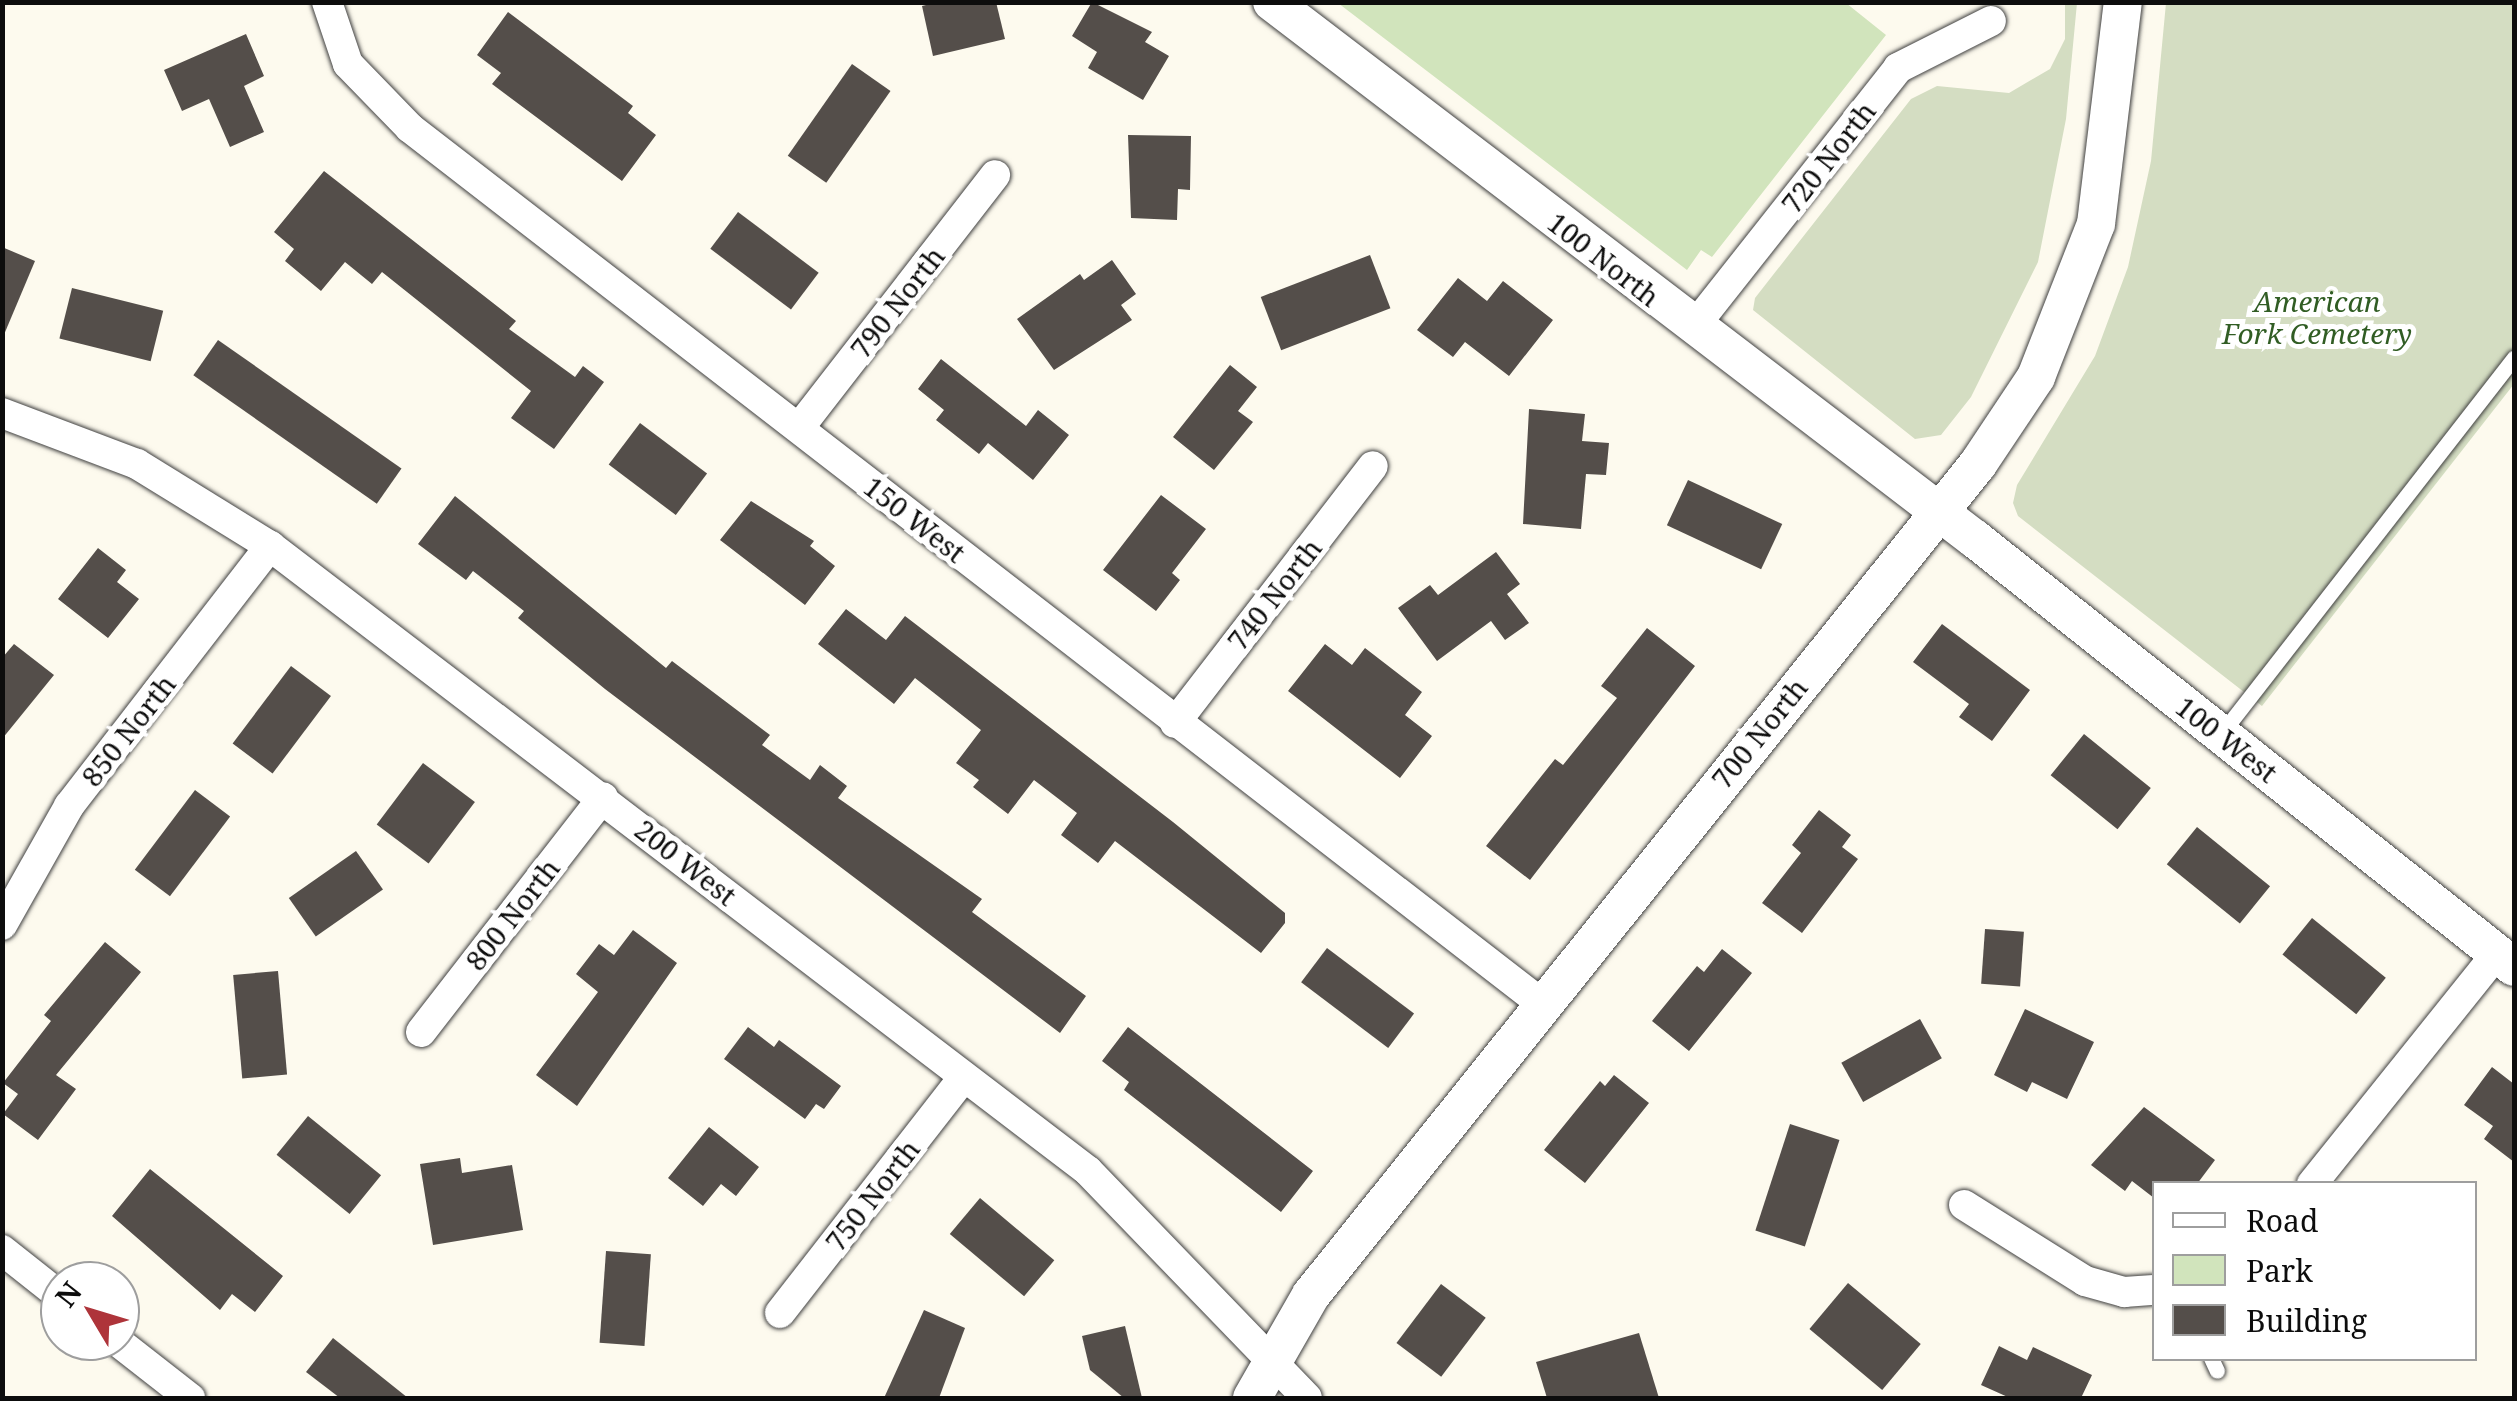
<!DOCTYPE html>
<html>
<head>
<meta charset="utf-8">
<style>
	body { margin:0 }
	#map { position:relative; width:2517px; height:1401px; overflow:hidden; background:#fdfaee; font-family:"Noto Serif",serif }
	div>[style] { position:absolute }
	.green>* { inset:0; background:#d1e4bc }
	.cemetery>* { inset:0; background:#d4ddc2 }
	.building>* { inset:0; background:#544e4a; transform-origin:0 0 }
	.roads { filter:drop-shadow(0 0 2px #404040) drop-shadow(0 0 2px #404040) }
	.service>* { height:15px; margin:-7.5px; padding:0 7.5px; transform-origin:7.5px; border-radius:7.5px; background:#fff }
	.minor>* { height:30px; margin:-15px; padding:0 15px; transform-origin:15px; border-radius:15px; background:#fff }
	.tertiary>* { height:38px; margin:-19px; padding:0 19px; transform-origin:19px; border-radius:19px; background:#fff }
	span { translate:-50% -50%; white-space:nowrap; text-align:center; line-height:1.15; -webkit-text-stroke:10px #fff; paint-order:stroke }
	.street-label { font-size:28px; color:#0d0d0d }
	.park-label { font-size:28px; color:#315d24; font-style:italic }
	.frame { position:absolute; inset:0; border:5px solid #0d0d0d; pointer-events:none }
	.legend { position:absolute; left:2152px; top:1181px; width:325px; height:180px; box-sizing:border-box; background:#fff; border:2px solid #9e9e9e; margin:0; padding:12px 18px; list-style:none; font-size:30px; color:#0d0d0d }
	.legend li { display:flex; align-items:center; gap:20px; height:50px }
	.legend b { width:50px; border:2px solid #9e9e9e }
	.north { position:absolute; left:40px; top:1261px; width:100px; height:100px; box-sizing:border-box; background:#fff; border:2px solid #9e9e9e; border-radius:50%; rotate:308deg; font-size:28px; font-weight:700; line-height:40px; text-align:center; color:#0d0d0d }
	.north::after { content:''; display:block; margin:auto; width:35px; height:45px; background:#ae343a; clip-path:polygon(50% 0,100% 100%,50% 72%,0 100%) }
</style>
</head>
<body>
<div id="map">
	<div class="green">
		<div style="clip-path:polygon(1338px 3px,1846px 3px,1886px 35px,1712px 257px,1701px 250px,1687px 270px)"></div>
	</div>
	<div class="cemetery">
		<div style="clip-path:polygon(2065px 3px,2077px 3px,2066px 119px,2038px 262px,1971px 397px,1941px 435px,1915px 439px,1753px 310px,1755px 298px,1911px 99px,1937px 86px,2009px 93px,2050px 69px,2065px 39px)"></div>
		<div style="clip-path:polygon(2166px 3px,2514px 3px,2514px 384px,2262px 706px,2018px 516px,2013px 503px,2017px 485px,2095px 356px,2128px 267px,2151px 161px)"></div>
	</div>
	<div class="building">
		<div style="clip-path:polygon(938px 2px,996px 2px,1005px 39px,933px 56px,922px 6px)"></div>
		<div style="clip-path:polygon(1092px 2px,1152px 32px,1145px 42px,1169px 56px,1143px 100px,1088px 68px,1097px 52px,1072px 36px)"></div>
		<div style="clip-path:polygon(508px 12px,633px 106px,628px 113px,656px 135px,622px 181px,492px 84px,501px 73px,477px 55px)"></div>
		<div style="clip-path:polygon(246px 34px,264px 76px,244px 86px,264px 132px,230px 147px,209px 99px,182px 111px,164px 70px)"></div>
		<div style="left:852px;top:64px;width:47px;height:112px;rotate:35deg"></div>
		<div style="clip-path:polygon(1128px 135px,1191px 136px,1190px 190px,1178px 189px,1177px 220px,1131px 218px)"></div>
		<div style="clip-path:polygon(324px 171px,516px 321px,509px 329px,575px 377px,583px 366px,604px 382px,554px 449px,511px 418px,531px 391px,382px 272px,372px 284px,345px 262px,321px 291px,285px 261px,294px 249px,274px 232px)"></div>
		<div style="left:738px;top:212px;width:101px;height:46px;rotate:37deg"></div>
		<div style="clip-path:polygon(2px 247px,35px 261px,3px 337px,2px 337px)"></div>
		<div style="left:1370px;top:255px;width:57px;height:117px;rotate:69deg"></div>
		<div style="clip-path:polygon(1112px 260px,1136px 294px,1121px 305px,1132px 320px,1054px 370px,1017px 319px,1080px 274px,1084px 280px)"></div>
		<div style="clip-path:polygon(1458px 278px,1487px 301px,1503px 281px,1553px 320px,1509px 376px,1465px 342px,1453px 357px,1417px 330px)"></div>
		<div style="left:72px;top:288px;width:94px;height:52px;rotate:14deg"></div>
		<div style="left:218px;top:340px;width:224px;height:43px;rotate:35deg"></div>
		<div style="clip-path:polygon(941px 359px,1026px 426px,1038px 410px,1069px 435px,1033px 480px,988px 443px,979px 454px,936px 420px,944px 410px,918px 389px)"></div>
		<div style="clip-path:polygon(1230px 365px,1257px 387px,1238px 411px,1253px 422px,1214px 470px,1173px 437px)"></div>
		<div style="clip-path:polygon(1529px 409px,1585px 414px,1582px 441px,1609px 443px,1606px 475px,1586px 474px,1581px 529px,1523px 524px)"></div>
		<div style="left:640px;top:423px;width:84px;height:52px;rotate:37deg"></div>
		<div style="left:1688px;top:480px;width:104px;height:50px;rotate:25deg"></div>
		<div style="clip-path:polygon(1161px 495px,1206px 529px,1172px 573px,1180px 580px,1156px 611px,1103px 570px)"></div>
		<div style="clip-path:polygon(455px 496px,666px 668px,672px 661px,770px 735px,762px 745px,810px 780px,820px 765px,847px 786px,838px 798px,982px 899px,972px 912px,1086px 996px,1060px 1033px,605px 689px,518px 618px,524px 611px,473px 571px,466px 580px,418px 544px)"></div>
		<div style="clip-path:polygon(751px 501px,814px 541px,810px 546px,835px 566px,805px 605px,720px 540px)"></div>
		<div style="clip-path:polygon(98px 548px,126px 570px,117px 582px,139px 599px,108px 638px,58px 599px)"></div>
		<div style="clip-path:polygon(1496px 552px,1520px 584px,1507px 594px,1529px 623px,1505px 640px,1491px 621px,1437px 661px,1398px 608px,1430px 585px,1438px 595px)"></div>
		<div style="clip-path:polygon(846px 609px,886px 640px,905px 616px,1173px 822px,1285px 913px,1285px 923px,1261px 953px,1115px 841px,1098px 863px,1061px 835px,1077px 813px,1034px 780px,1008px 814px,973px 787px,979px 780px,956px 763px,981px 730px,915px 678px,894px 704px,818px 644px)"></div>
		<div style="clip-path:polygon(1942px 624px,2030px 690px,1992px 741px,1959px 717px,1969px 704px,1913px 662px)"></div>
		<div style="clip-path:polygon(1647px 628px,1695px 666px,1530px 880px,1486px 846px,1555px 759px,1563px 765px,1617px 698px,1601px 686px)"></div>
		<div style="clip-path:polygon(14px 644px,54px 675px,2px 739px,2px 658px)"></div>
		<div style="clip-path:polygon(1325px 644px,1352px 665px,1365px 648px,1422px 692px,1405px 715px,1432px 736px,1400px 778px,1288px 691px)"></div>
		<div style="left:291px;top:666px;width:50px;height:97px;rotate:37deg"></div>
		<div style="left:2084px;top:734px;width:86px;height:53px;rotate:39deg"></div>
		<div style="left:423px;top:763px;width:65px;height:77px;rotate:37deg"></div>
		<div style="left:195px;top:790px;width:44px;height:100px;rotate:37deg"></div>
		<div style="clip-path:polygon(1819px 810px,1851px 835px,1842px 847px,1858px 859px,1802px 933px,1762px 903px,1801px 853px,1792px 845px)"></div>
		<div style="left:2197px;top:827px;width:94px;height:48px;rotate:39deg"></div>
		<div style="left:356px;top:851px;width:47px;height:82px;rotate:55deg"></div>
		<div style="left:2312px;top:918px;width:95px;height:47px;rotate:39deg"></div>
		<div style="left:1985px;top:929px;width:39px;height:55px;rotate:4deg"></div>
		<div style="clip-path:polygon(633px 930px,677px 963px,577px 1106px,536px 1075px,598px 992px,576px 974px,599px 944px,614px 955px)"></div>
		<div style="clip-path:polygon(105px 942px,141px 972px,56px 1075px,76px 1089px,38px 1140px,3px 1114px,18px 1094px,3px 1083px,51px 1021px,44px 1015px)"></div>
		<div style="left:1327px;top:948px;width:109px;height:43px;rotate:37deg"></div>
		<div style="clip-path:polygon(1722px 949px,1752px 973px,1689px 1051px,1652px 1021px,1697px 966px,1704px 972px)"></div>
		<div style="left:278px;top:971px;width:104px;height:45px;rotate:85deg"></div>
		<div style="clip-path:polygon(2025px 1009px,2094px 1042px,2067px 1099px,2032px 1082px,2027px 1092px,1994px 1075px)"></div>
		<div style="left:1920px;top:1019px;width:45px;height:90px;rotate:61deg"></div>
		<div style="clip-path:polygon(748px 1027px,774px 1047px,779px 1040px,841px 1086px,824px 1109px,816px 1104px,805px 1119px,724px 1059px)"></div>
		<div style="clip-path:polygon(1128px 1027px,1313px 1171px,1281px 1212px,1124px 1090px,1129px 1082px,1102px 1061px)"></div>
		<div style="clip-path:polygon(2492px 1067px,2514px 1084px,2514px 1162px,2484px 1139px,2493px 1126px,2464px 1105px)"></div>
		<div style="clip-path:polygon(1614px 1075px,1649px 1103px,1585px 1183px,1544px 1150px,1600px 1081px,1605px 1086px)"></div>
		<div style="clip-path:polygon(2144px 1107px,2215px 1160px,2197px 1184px,2154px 1184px,2154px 1198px,2132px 1181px,2125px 1191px,2091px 1165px)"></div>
		<div style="left:308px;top:1116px;width:94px;height:50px;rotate:39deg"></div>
		<div style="left:1790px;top:1124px;width:52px;height:112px;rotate:18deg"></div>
		<div style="clip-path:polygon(709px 1127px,759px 1167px,736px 1196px,721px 1184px,703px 1206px,668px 1178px)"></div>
		<div style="clip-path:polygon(460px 1158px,462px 1173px,512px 1165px,523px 1230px,433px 1245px,420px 1164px)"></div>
		<div style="clip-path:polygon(150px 1169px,283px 1276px,255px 1312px,232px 1294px,220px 1310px,112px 1216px)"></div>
		<div style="left:980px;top:1198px;width:97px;height:47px;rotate:40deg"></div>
		<div style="left:606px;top:1251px;width:45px;height:92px;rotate:4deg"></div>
		<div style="left:1848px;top:1283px;width:95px;height:60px;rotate:40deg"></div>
		<div style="left:1441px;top:1284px;width:56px;height:74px;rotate:37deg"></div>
		<div style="clip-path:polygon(924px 1310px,965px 1328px,939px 1398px,884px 1398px)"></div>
		<div style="clip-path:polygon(1125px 1326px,1142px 1398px,1124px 1398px,1090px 1370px,1082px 1336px)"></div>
		<div style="clip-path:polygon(1639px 1333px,1659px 1398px,1547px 1398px,1536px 1362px)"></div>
		<div style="clip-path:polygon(333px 1338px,408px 1398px,340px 1398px,306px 1372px)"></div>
		<div style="clip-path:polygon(1999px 1346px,2027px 1360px,2033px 1347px,2092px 1375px,2081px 1398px,2010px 1398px,1981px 1385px)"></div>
	</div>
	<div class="roads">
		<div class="service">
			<div style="left:2221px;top:734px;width:477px;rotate:-52.1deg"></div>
			<div style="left:2211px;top:1358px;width:14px;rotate:65deg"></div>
		</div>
		<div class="minor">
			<div style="left:327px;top:2px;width:65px;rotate:71.3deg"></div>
			<div style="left:348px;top:64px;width:89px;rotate:45.9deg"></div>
			<div style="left:410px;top:128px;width:1431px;rotate:37.73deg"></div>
			<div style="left:1693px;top:328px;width:331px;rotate:-51.7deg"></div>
			<div style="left:1898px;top:68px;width:104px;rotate:-26.8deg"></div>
			<div style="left:2px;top:413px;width:144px;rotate:20.7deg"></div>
			<div style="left:137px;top:464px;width:156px;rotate:31.7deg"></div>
			<div style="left:270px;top:546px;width:1029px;rotate:37.38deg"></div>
			<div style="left:1088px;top:1171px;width:315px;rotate:46deg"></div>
			<div style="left:799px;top:428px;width:320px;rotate:-52.2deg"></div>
			<div style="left:1175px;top:723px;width:324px;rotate:-52.4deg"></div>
			<div style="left:2px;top:925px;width:137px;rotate:-60.6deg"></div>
			<div style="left:69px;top:806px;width:329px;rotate:-52.3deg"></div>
			<div style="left:421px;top:1032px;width:297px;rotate:-52.2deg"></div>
			<div style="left:2312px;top:1184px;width:296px;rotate:-51.3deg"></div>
			<div style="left:1964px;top:1205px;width:143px;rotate:32.1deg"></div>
			<div style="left:2085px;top:1281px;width:41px;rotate:15.8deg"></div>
			<div style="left:2124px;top:1292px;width:30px;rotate:-4deg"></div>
			<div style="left:2px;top:1250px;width:74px;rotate:38.4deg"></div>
			<div style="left:780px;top:1313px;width:299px;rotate:-52.1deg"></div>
			<div style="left:117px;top:1341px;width:93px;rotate:38deg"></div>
		</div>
		<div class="tertiary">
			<div style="left:1272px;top:2px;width:885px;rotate:37.38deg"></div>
			<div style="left:1975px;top:539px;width:688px;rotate:38.45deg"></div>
			<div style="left:1252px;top:1398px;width:119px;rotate:-60.2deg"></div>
			<div style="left:1311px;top:1295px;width:1066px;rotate:-51.25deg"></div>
			<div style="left:1978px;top:464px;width:105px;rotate:-56.3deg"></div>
			<div style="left:2036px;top:377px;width:164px;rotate:-68.6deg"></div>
			<div style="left:2096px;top:224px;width:224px;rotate:-83.1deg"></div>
		</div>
	</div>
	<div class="street-label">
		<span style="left:1828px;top:157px;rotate:-52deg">720 North</span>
		<span style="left:1604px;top:259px;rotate:38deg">100 North</span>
		<span style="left:897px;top:302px;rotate:-52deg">790 North</span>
		<span style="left:915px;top:519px;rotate:38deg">150 West</span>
		<span style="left:1274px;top:594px;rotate:-52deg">740 North</span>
		<span style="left:128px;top:730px;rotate:-52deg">850 North</span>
		<span style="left:1759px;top:733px;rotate:-51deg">700 North</span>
		<span style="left:2227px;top:739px;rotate:38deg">100 West</span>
		<span style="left:686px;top:862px;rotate:38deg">200 West</span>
		<span style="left:512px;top:914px;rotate:-52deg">800 North</span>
		<span style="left:872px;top:1195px;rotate:-52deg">750 North</span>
	</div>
	<div class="park-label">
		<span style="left:2317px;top:317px">American<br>Fork Cemetery</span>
	</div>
	<div class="frame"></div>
	<ul class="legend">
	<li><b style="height:12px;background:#fff"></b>Road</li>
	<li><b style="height:28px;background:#d1e4bc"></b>Park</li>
	<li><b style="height:28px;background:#544e4a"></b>Building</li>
	</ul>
	<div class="north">N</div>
</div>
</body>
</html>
